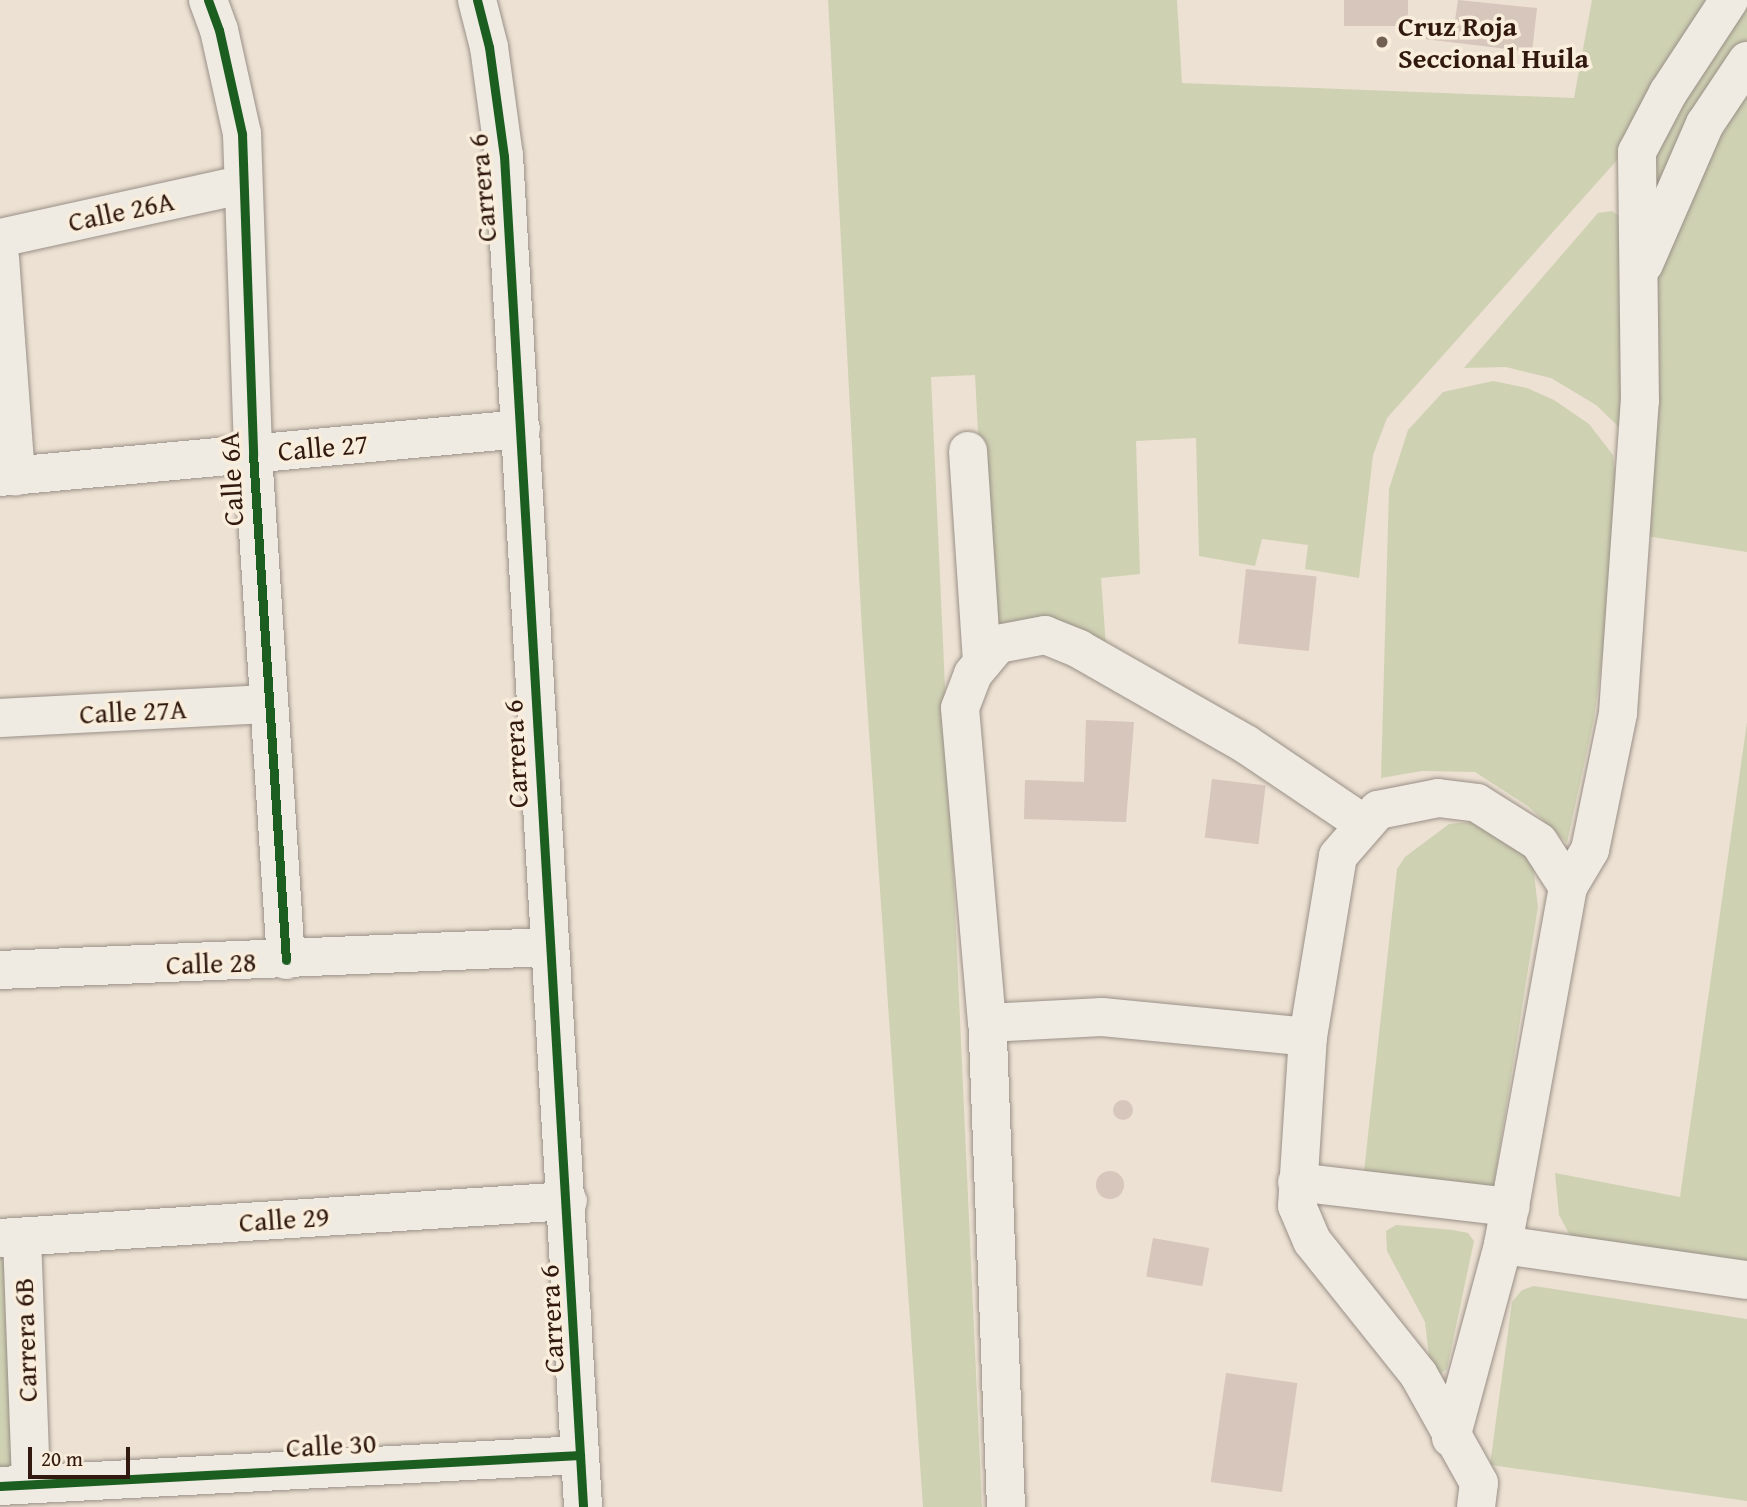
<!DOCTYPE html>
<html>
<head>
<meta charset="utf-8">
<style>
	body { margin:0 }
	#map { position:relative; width:1747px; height:1507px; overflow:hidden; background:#ece1d2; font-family:"Gentium Book Plus",serif }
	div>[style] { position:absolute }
	.green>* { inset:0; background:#cfd1b3 }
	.building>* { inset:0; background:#d7c6bb; transform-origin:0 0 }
	.round { border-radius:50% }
	.roads { filter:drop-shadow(0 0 2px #9a9087) drop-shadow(0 0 2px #9a9087) }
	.minor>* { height:38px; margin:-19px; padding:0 19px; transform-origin:19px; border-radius:19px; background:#efeae2 }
	.cycleway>* { height:9px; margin:-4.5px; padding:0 4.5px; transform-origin:4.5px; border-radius:4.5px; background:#1b5e20 }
	.dots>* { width:19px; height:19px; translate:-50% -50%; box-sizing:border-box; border:4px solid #f9eddb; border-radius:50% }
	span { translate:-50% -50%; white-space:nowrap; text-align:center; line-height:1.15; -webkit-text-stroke:7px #f9eddb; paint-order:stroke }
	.poi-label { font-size:28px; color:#31190f; font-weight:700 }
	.left { translate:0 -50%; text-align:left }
	.street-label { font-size:28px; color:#31190f }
	.scale { position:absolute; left:28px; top:1447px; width:102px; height:32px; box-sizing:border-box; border:4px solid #31190f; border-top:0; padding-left:9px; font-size:21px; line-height:24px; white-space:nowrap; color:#31190f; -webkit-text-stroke:5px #f9eddb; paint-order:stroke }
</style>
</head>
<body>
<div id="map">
	<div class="green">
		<div style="clip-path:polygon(828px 0,1177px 0,1182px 83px,1574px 98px,1592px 0,1712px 0,1618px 159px,1387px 418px,1373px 455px,1359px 578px,1305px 569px,1308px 545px,1262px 539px,1255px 566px,1199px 556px,1196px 438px,1136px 441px,1140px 574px,1101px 578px,1106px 646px,1045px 623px,988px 623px,975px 375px,931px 377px,982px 1507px,923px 1507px,862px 631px)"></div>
		<div style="clip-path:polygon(1747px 0,1747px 552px,1646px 536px,1651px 171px,1660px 133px)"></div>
		<div style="clip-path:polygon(1612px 211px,1619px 216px,1621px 429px,1596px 405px,1551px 378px,1506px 367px,1464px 368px,1598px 213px)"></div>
		<div style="clip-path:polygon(1493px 381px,1527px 388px,1554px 400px,1589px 424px,1613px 455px,1618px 495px,1611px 591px,1594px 719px,1567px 843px,1529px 807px,1475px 772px,1422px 771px,1381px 778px,1389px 489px,1408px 430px,1443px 392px)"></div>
		<div style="clip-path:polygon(1747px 722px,1747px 1272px,1571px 1237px,1559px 1215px,1555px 1173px,1680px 1197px)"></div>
		<div style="clip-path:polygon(1471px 822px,1500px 827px,1533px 865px,1538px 907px,1493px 1190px,1364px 1172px,1397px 869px,1405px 857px,1449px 824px)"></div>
		<div style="clip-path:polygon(1396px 1225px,1453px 1230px,1468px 1233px,1474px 1241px,1447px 1369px,1441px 1373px,1433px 1369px,1429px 1357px,1425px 1322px,1387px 1251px,1386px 1231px)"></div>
		<div style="clip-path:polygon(22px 1237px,31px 1484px,0 1486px,0 1238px)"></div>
		<div style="clip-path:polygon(1534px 1286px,1747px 1319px,1747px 1501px,1490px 1465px,1512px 1302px,1522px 1290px)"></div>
	</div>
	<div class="building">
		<div style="left:1344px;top:0;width:64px;height:26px"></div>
		<div style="clip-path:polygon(1458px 0,1537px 8px,1532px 52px,1416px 38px,1418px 22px,1454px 27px)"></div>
		<div style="left:1246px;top:569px;width:71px;height:75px;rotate:6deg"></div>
		<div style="clip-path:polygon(1086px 720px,1134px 722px,1126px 822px,1024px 819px,1025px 780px,1084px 782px)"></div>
		<div style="left:1212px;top:779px;width:54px;height:59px;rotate:7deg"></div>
		<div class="round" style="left:1113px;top:1100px;width:20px;height:20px"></div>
		<div class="round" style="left:1096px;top:1171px;width:28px;height:28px"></div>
		<div style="left:1153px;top:1238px;width:57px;height:39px;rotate:10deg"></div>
		<div style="left:1226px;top:1373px;width:72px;height:110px;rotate:8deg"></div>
	</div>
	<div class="roads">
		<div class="minor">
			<div style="left:208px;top:0;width:32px;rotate:70deg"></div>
			<div style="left:219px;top:30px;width:107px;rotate:77.5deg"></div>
			<div style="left:242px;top:134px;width:320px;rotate:88deg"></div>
			<div style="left:253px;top:454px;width:507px;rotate:86.27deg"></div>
			<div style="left:477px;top:0;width:49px;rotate:75.7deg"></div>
			<div style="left:489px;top:47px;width:110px;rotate:82.2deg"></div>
			<div style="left:504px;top:156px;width:1353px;rotate:86.65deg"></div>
			<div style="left:0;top:238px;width:247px;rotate:-12.4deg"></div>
			<div style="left:0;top:258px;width:219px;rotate:85.8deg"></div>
			<div style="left:1644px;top:264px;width:153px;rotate:-66.5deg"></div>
			<div style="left:1705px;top:124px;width:76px;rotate:-56.3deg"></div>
			<div style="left:968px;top:451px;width:212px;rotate:86.2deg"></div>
			<div style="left:0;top:477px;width:523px;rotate:-5.26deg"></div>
			<div style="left:0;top:718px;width:267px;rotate:-3deg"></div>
			<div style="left:1568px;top:887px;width:43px;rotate:-59.3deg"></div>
			<div style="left:1590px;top:850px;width:140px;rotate:-78.4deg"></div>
			<div style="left:1618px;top:713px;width:313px;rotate:-86deg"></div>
			<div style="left:1640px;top:401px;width:249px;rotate:-90.7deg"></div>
			<div style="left:1637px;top:152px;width:67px;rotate:-62.3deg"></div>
			<div style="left:1668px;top:93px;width:111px;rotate:-56.7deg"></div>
			<div style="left:0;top:970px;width:548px;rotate:-2.4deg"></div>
			<div style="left:987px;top:1023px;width:115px;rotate:-3deg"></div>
			<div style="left:1102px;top:1017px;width:207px;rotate:5.5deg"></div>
			<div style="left:1297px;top:1182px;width:215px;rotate:6.7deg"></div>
			<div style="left:22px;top:1237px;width:247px;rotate:87.9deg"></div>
			<div style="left:0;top:1238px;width:569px;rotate:-3.73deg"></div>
			<div style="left:1451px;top:1438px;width:200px;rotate:-74.9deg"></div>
			<div style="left:0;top:1486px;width:581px;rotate:-3.06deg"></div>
			<div style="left:1006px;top:1507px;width:484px;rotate:-92.2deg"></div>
			<div style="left:987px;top:1023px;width:316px;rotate:-94.9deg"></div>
			<div style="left:960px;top:708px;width:36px;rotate:-69deg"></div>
			<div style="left:973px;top:674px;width:39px;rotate:-50deg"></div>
			<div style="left:998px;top:644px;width:48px;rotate:-10.8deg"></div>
			<div style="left:1045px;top:635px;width:37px;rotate:22deg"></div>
			<div style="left:1079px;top:649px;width:193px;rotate:29.7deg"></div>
			<div style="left:1247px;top:745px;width:141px;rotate:34deg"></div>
			<div style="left:1476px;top:1507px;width:24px;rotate:-83deg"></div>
			<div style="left:1479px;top:1483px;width:124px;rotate:-119.1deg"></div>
			<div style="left:1419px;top:1375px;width:171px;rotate:-128.6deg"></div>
			<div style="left:1312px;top:1241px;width:38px;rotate:-113deg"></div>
			<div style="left:1297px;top:1206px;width:169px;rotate:-86.3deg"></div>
			<div style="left:1308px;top:1037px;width:183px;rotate:-80.6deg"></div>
			<div style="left:1338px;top:856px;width:61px;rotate:-49deg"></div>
			<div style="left:1378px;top:810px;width:61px;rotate:-11.3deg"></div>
			<div style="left:1438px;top:798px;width:39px;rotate:7deg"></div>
			<div style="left:1477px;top:803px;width:73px;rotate:32.2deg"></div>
			<div style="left:1539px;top:842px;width:54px;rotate:57.2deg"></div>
			<div style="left:1568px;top:887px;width:364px;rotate:100.3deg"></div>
			<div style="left:1503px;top:1245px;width:246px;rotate:8.2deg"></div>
		</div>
	</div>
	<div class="cycleway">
		<div style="left:208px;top:0;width:32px;rotate:70deg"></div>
		<div style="left:219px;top:30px;width:107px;rotate:77.5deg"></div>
		<div style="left:242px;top:134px;width:320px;rotate:88deg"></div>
		<div style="left:253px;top:454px;width:507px;rotate:86.27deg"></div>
		<div style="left:477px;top:0;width:49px;rotate:75.7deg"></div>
		<div style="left:489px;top:47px;width:110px;rotate:82.2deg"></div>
		<div style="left:504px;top:156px;width:1353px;rotate:86.65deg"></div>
		<div style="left:0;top:1486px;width:581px;rotate:-3.06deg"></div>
	</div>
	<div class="dots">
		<div style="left:1382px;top:42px;background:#725f53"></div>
	</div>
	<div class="poi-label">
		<span class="left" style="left:1398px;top:42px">Cruz Roja<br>Seccional Huila</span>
	</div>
	<div class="street-label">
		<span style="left:482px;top:188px;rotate:-95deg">Carrera 6</span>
		<span style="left:121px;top:211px;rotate:-12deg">Calle 26A</span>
		<span style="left:323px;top:447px;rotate:-5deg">Calle 27</span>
		<span style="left:231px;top:479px;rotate:-93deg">Calle 6A</span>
		<span style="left:133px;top:711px;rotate:-3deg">Calle 27A</span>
		<span style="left:515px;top:754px;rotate:-93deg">Carrera 6</span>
		<span style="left:211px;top:963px;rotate:-2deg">Calle 28</span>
		<span style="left:284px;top:1219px;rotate:-4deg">Calle 29</span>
		<span style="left:551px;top:1319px;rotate:-93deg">Carrera 6</span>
		<span style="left:25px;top:1340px;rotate:-92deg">Carrera 6B</span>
		<span style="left:331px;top:1445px;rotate:-3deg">Calle 30</span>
	</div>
	<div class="scale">20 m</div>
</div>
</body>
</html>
